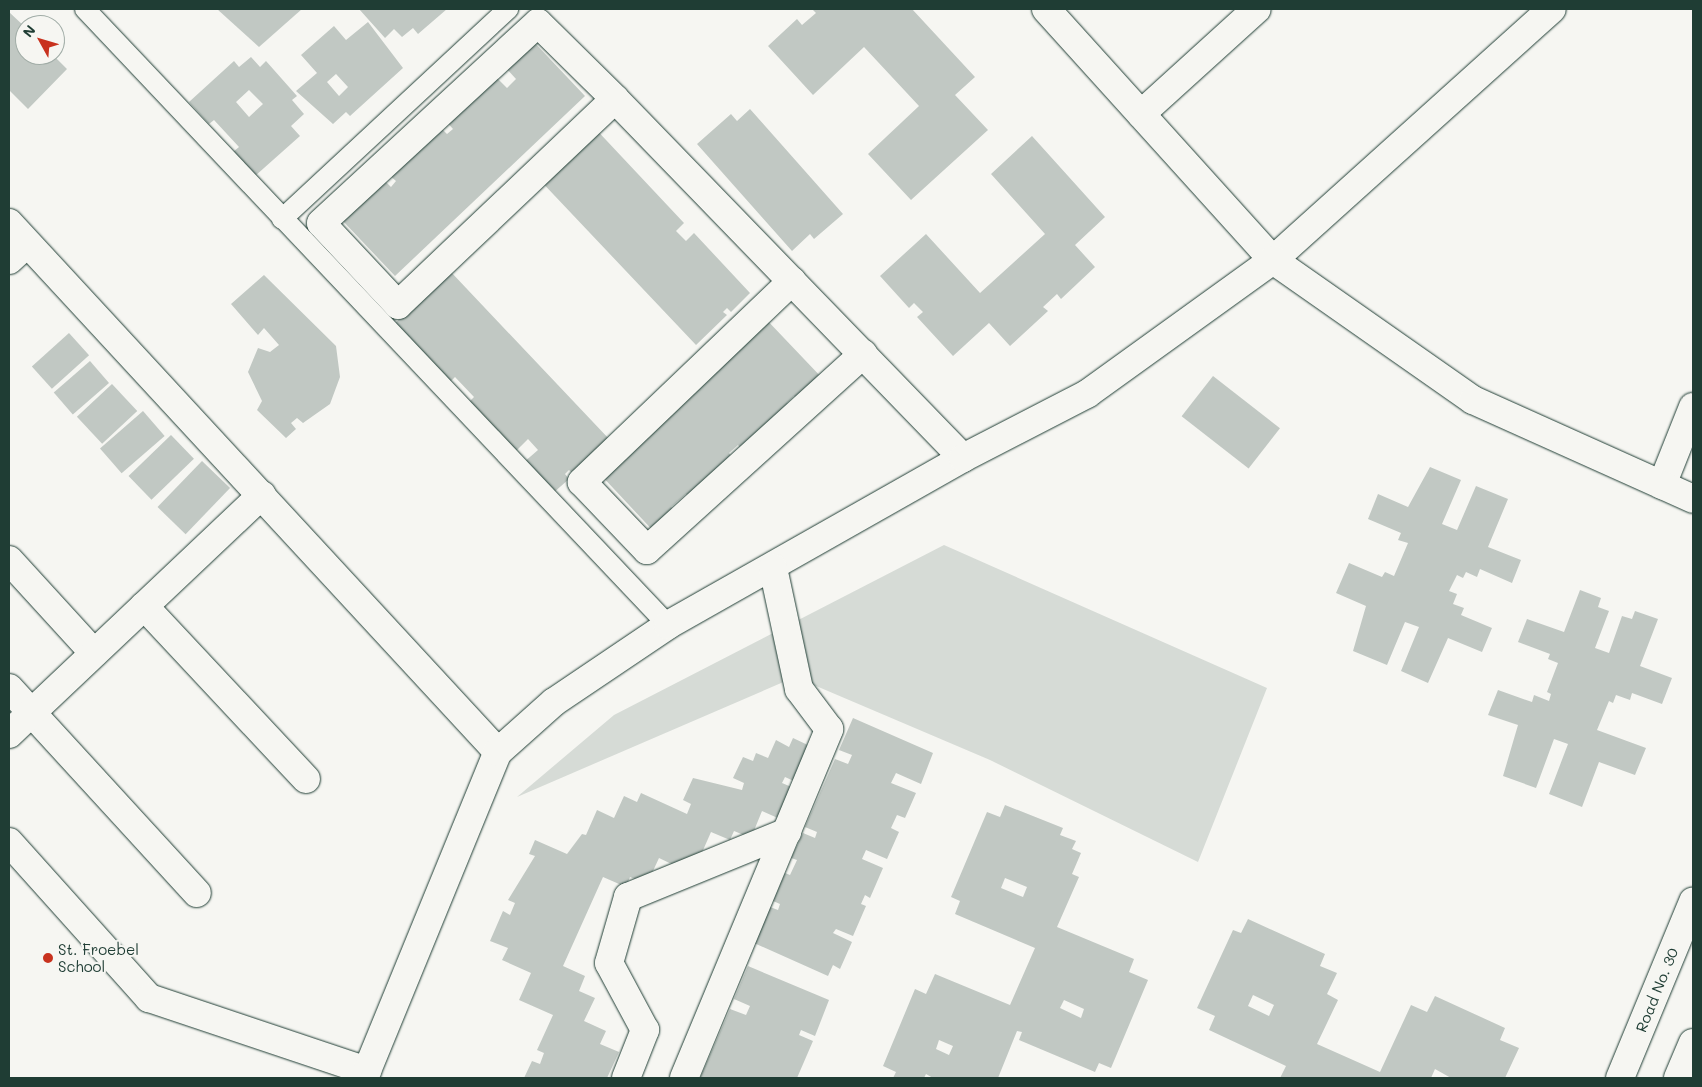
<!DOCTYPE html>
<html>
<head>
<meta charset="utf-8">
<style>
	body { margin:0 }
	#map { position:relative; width:1702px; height:1087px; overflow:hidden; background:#f6f6f2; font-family:Mali,sans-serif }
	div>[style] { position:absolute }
	.green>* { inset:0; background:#d6dbd6 }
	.building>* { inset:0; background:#c1c8c3; transform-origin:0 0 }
	.roads { filter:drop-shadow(0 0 1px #1f3d34) drop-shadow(0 0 1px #1f3d34) }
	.service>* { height:20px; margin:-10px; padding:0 10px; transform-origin:10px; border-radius:10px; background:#f6f6f2 }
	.minor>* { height:28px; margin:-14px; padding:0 14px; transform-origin:14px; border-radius:14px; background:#f6f6f2 }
	.tertiary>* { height:28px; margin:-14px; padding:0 14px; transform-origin:14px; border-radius:14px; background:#f6f6f2 }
	.dots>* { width:14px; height:14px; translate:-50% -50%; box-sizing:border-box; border:2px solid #f6f6f2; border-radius:50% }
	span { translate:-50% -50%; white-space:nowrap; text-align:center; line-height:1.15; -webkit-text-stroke:4px #f6f6f2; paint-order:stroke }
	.poi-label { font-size:15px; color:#1f3d34 }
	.left { translate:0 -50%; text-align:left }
	.street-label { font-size:15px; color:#1f3d34 }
	.frame { position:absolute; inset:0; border:10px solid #1f3d34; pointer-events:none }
	.north { position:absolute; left:15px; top:15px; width:50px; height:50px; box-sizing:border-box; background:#f6f6f2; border:1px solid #a0aca6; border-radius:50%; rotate:309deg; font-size:14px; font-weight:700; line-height:20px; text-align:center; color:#1f3d34 }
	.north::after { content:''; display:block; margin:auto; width:18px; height:22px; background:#c8321e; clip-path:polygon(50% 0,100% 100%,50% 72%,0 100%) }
</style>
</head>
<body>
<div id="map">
	<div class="green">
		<div style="clip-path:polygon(944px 545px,1267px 688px,1198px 862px,990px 760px,795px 677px,517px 797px,614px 715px)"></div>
	</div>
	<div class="building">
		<div style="clip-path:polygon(217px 9px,302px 9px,259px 47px)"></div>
		<div style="clip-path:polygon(359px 9px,447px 9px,418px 34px,413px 28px,402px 37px,394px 29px,385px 38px)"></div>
		<div style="clip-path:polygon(812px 9px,912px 9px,975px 77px,955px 95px,988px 130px,911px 200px,868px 154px,919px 106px,864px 47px,813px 95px,768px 46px,797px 19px,802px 25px,816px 13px)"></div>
		<div style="clip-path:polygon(9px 12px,25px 27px,25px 55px,53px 55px,67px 69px,28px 109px,9px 90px)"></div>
		<div style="clip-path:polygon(evenodd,368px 22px,403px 68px,350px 116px,346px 112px,333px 124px,296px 91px,317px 73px,301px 55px,334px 26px,346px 40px,368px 22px,336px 74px,348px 87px,339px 96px,327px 82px,336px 74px)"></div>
		<div style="clip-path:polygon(532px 40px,585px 96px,395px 276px,342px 220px,384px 180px,391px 187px,396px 181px,389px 175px,440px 127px,447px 134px,453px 129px,446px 121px,495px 76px,507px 88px,516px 79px,504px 66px)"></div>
		<div style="clip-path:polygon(evenodd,251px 57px,260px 67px,266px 61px,297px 96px,292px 100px,304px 114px,291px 126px,300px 136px,255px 176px,233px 152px,239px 147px,214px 120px,209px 124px,189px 102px,234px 61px,239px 67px,251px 57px,249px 90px,263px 104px,249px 117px,236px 102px,249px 90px)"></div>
		<div style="clip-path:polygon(750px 109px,843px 214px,814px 239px,810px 234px,792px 251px,697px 144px,731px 114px,737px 121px)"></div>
		<div style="clip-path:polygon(591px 124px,684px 223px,676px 231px,686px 241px,694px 233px,750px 293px,731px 312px,727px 308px,723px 312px,727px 315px,696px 345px,536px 176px)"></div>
		<div style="clip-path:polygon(1032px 136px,1105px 217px,1075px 245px,1095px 267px,1061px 299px,1057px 294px,1043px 307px,1048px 311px,1010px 346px,989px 323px,953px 356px,917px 317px,923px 312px,914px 303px,909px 308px,880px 276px,926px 234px,980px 293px,1045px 234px,991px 174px)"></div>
		<div style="clip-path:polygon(450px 271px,610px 440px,573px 474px,569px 470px,565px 474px,569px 479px,552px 494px,523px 463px,538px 450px,528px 439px,514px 453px,467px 404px,474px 397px,455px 377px,448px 384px,393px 325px)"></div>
		<div style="clip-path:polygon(264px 275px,336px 346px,340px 377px,330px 404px,303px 423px,297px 418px,291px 423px,296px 429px,286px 438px,257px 410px,262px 401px,248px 372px,258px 348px,270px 352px,279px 345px,264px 328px,258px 335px,231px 304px)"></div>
		<div style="clip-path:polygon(764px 317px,824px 380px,800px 402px,794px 396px,787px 403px,793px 410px,746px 454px,738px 445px,729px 453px,737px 462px,694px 503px,686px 494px,671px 507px,680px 516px,658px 536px,599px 473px)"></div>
		<div style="left:69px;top:333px;width:30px;height:50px;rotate:48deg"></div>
		<div style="left:90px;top:361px;width:29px;height:48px;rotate:49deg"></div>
		<div style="left:1213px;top:376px;width:85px;height:51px;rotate:38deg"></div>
		<div style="left:112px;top:384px;width:37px;height:48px;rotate:47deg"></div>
		<div style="left:143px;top:411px;width:33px;height:57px;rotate:49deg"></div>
		<div style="left:171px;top:435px;width:33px;height:59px;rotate:46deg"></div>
		<div style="left:202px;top:461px;width:39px;height:64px;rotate:44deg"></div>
		<div style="clip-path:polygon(1430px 467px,1461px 480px,1442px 524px,1457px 530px,1476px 486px,1508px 499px,1488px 547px,1521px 560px,1512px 583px,1480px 569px,1477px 577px,1466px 572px,1463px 578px,1457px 575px,1449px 591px,1457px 594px,1453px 604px,1464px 608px,1461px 615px,1492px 628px,1482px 652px,1448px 638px,1428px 683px,1401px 671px,1419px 627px,1405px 622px,1387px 665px,1353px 651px,1366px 606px,1336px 593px,1349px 563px,1382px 577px,1385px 572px,1394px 576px,1408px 543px,1398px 540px,1401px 533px,1368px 519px,1378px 494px,1408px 507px)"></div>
		<div style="clip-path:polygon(1580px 590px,1601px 598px,1598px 607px,1609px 611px,1595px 648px,1609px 653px,1622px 616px,1632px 619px,1635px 611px,1658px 619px,1640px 666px,1672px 678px,1662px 704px,1632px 693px,1630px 700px,1616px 695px,1613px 703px,1609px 701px,1597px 730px,1646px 748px,1635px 775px,1599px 762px,1582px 807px,1549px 794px,1568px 744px,1554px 739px,1536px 788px,1503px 776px,1518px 725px,1488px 715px,1498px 690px,1532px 702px,1534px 695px,1549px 701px,1551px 694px,1547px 692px,1558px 663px,1548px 659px,1550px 654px,1518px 642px,1527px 619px,1564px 632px)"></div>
		<div style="clip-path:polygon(853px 718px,933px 753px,921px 784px,896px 773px,891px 783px,916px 793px,905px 818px,897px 815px,891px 828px,899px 832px,887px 859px,866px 850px,862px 859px,883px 868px,870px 898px,865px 895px,861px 904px,866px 906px,853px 936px,836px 929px,833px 933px,852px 942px,840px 969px,833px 965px,828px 976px,754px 943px,770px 907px,778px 910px,780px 904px,773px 901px,785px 873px,790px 875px,797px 860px,791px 858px,803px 833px,815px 838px,817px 832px,805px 827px,835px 759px,848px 764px,852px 755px,839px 750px)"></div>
		<div style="clip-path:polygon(793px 738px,812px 747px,796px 782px,785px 777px,782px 783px,794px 788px,780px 819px,762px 811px,751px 838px,734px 831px,730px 840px,711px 832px,697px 864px,684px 859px,680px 868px,659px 858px,647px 884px,630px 877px,626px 887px,603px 877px,563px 966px,585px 976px,579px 991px,595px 998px,584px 1021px,606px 1031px,600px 1044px,619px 1052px,607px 1078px,524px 1078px,532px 1061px,540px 1064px,544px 1053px,537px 1050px,553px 1015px,519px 1000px,531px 973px,502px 960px,508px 948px,490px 941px,503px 911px,510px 915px,515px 903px,508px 900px,535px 856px,529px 854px,535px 840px,567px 854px,582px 834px,586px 835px,597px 810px,614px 818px,624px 796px,637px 802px,641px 793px,687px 814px,691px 804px,683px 800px,693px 778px,742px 790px,744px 783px,733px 778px,743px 757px,753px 761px,756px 753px,768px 758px,776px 740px,789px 747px)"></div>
		<div style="clip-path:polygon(evenodd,1005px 805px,1063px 828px,1060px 835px,1076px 841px,1072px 849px,1081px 853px,1072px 874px,1079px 877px,1057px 927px,1134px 959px,1129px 972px,1148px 980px,1111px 1068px,1099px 1063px,1095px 1072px,1019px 1040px,1022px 1032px,1017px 1031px,998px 1078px,933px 1078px,926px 1074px,924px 1078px,893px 1078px,896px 1072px,883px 1066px,915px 989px,926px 994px,935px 974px,1010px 1005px,1035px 948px,955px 914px,960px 901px,951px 897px,987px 812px,1000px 817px,1005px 805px,1005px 878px,1027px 887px,1023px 897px,1001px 888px,1005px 878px,1005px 805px,1064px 1000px,1084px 1009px,1081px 1018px,1060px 1008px,1064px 1000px,1005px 805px,939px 1040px,953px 1046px,949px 1055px,936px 1049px,939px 1040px)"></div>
		<div style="clip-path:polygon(evenodd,1248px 919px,1325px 954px,1320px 966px,1337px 973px,1327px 994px,1338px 1000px,1317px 1044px,1380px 1072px,1411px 1005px,1427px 1012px,1435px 996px,1505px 1028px,1500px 1040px,1519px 1048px,1505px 1078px,1451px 1078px,1435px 1069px,1431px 1078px,1280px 1078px,1286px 1066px,1209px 1030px,1215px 1016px,1197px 1008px,1233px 930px,1241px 933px,1248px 919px,1253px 995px,1274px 1005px,1269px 1016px,1248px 1006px,1253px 995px)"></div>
		<div style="clip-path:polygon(748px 966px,829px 1000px,815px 1036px,801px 1030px,799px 1035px,813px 1041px,797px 1078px,700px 1078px,730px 1009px,746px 1015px,750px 1006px,734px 999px)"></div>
	</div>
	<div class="roads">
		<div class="service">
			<div style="left:85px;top:9px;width:848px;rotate:46.58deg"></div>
			<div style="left:282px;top:219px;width:309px;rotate:-42.9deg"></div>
		</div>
		<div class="minor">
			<div style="left:1046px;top:9px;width:338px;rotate:47.9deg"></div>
			<div style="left:1273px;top:260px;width:375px;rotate:-42deg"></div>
			<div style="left:615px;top:99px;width:299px;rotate:136.5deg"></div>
			<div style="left:398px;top:305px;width:112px;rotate:-133.2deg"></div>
			<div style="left:321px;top:223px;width:295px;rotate:-42.7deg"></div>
			<div style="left:538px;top:23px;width:108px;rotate:44.6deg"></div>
			<div style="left:615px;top:99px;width:500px;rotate:45.9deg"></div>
			<div style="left:1141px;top:114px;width:156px;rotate:-42.2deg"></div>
			<div style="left:9px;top:223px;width:720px;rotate:47.25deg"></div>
			<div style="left:9px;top:260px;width:24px;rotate:-42deg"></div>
			<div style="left:792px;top:281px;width:291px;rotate:136.3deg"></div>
			<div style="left:582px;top:482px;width:94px;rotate:46.3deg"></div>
			<div style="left:647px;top:550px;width:292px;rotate:-42.2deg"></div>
			<div style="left:1662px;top:485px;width:84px;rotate:-68.3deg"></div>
			<div style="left:9px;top:560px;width:126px;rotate:47.6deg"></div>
			<div style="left:144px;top:606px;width:237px;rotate:46.9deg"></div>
			<div style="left:9px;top:688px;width:278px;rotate:47.5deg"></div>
			<div style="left:9px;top:734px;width:348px;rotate:-43.4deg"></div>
			<div style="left:9px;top:842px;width:210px;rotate:48.1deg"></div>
			<div style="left:149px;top:998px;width:230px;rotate:18.5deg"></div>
			<div style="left:364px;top:1078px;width:352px;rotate:-67.7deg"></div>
			<div style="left:498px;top:752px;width:75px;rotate:-41.8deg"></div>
			<div style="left:554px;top:702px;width:138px;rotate:-34deg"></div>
			<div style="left:668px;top:625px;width:339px;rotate:-29.5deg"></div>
			<div style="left:963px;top:458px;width:140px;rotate:-27.3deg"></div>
			<div style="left:1087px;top:394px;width:229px;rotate:-35.8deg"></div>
			<div style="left:1273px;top:260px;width:244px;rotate:35deg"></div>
			<div style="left:1473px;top:400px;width:241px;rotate:24.2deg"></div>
			<div style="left:626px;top:1078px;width:52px;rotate:-68.4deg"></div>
			<div style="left:645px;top:1030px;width:76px;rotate:-118.2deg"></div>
			<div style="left:609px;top:963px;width:69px;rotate:-73.9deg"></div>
			<div style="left:628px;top:897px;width:172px;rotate:-22.2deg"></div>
			<div style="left:684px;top:1078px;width:378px;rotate:-67.4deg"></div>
			<div style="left:829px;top:729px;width:50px;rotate:-126.9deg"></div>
			<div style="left:799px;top:689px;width:124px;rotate:-102.1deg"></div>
		</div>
		<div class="tertiary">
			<div style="left:1620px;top:1078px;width:191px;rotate:-67.5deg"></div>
			<div style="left:1678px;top:1078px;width:38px;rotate:-67deg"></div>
		</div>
	</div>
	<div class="dots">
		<div style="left:48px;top:958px;background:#c8321e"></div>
	</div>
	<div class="poi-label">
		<span class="left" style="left:58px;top:958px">St. Froebel<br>School</span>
	</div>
	<div class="street-label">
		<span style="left:1657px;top:990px;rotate:-68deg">Road No. 30</span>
	</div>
	<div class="frame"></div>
	<div class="north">N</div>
</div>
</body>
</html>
